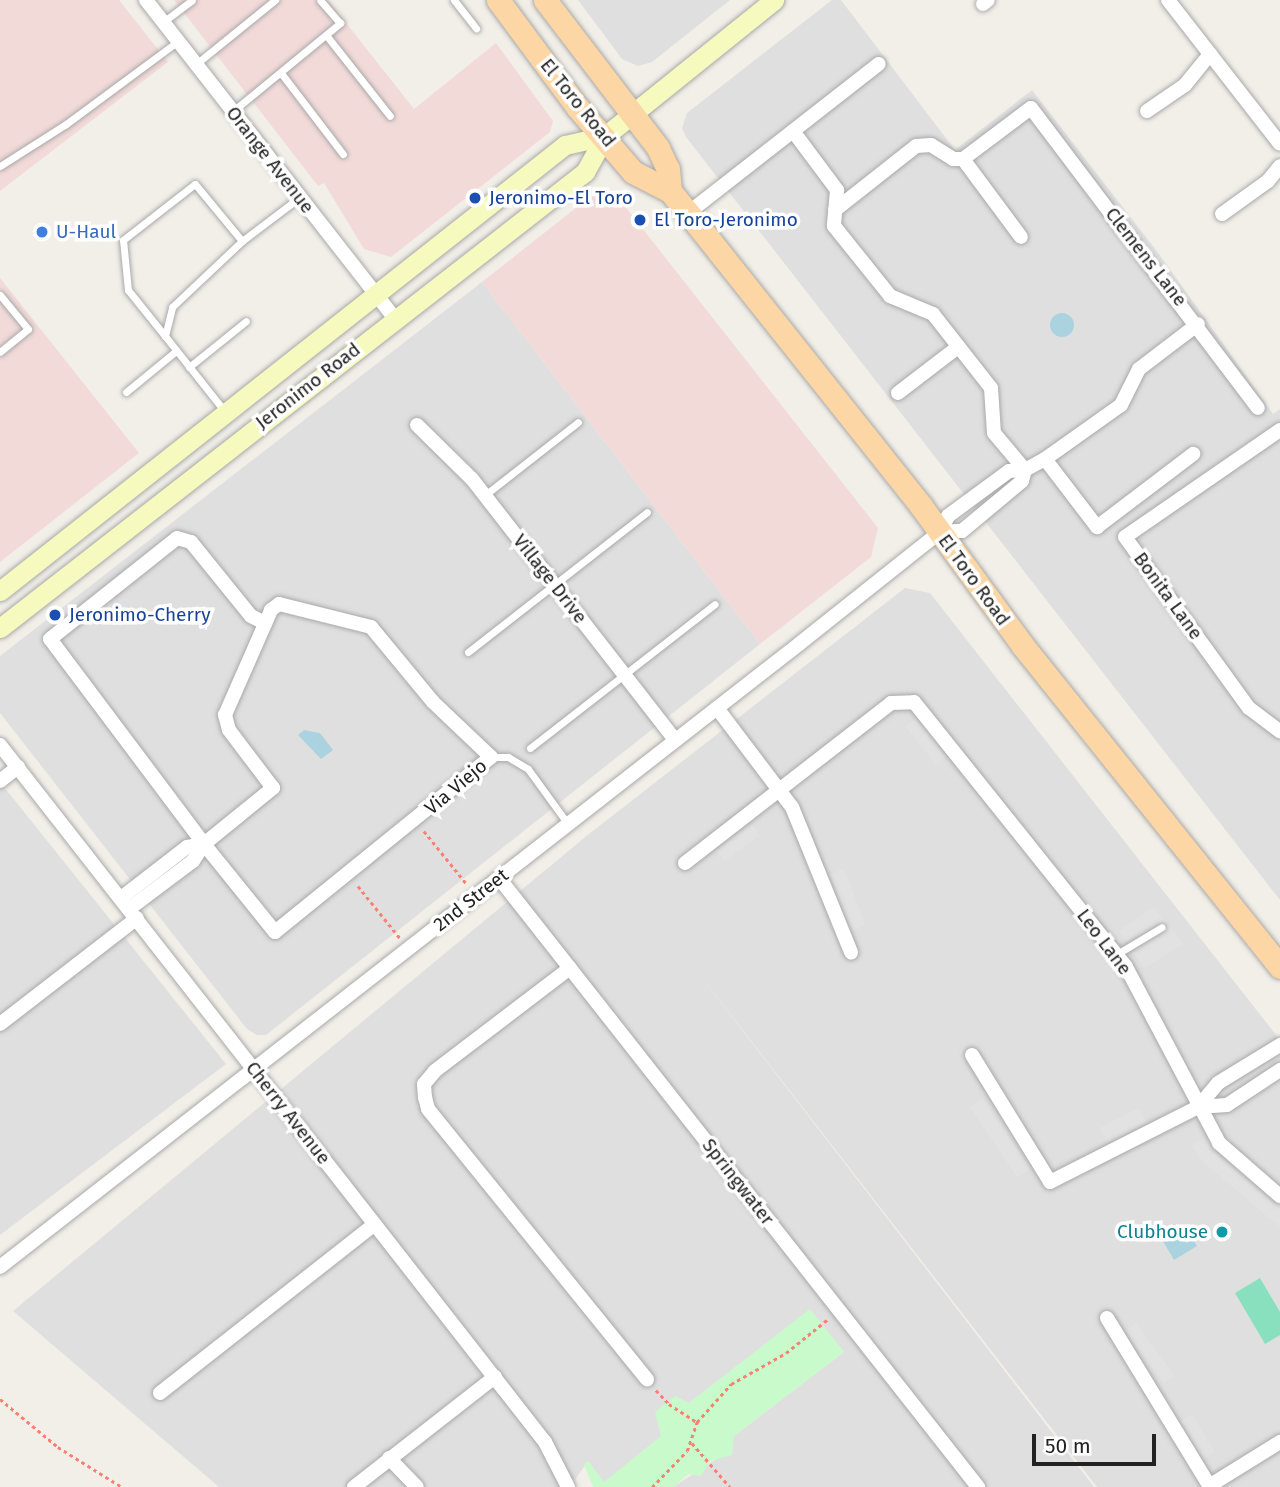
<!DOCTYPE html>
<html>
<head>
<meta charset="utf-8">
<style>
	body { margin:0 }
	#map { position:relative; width:1280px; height:1487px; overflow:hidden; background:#f2efe9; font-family:"Fira Sans",sans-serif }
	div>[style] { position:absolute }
	.residential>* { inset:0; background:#e0dfdf }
	.commercial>* { inset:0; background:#f2dad9 }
	.park>* { inset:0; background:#c8facc }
	.pitch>* { inset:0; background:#88e0be }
	.parking>* { inset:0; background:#e2e2e2; transform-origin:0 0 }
	.water>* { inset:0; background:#aad3df }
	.round { border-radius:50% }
	.path>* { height:2.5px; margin-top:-1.25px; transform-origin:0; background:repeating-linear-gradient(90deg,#fa8072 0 3.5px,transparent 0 7px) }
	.roads { filter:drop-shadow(0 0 2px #a9a9a9) drop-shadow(0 0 2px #a9a9a9) }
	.service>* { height:7px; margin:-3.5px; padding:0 3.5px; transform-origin:3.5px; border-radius:3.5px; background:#fff }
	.minor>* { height:14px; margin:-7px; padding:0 7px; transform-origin:7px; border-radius:7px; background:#fff }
	.secondary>* { height:19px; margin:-9.5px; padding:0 9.5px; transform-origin:9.5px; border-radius:9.5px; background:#f7fabf }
	.primary>* { height:23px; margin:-11.5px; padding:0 11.5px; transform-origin:11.5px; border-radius:11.5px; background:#fcd6a4 }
	.dots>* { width:19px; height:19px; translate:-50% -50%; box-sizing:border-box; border:4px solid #fff; border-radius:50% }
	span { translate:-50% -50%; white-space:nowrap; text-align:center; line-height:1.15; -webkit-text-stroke:7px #fff; paint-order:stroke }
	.street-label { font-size:19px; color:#222 }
	.transit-label { font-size:19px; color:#164399 }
	.left { translate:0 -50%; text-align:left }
	.shop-label { font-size:19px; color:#366cbe }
	.culture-label { font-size:19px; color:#0d838f }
	.right { translate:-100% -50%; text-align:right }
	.scale { position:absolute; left:1032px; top:1434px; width:124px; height:32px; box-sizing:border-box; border:4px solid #222; border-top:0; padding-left:9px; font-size:21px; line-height:24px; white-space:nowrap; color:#222; -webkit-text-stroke:5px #fff; paint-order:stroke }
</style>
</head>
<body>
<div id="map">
	<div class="residential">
		<div style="clip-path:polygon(578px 0,730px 0,652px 62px,638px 66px,622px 59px)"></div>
		<div style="clip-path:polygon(832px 0,841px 0,955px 150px,1032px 90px,1159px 254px,1273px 414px,1280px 409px,1280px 900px,686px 137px,682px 128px,687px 113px)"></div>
		<div style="clip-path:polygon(482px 282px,760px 644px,266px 1035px,257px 1035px,247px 1029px,0 713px,0 656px)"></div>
		<div style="clip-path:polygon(905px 588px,930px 593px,1280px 1040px,1280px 1487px,1097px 1487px,679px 948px,1094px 1487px,673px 1487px,721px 1456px,734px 1436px,844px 1352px,810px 1310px,689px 1403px,671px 1401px,656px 1412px,662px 1436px,604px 1483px,588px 1461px,570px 1487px,219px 1487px,13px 1311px,589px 834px)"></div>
		<div style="clip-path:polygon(0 782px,226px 1064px,0 1235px)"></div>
	</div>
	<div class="commercial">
		<div style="clip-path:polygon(0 0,119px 0,168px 62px,0 191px)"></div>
		<div style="clip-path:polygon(174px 0,328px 0,414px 109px,496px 43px,553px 121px,550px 132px,391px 257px,364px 249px,324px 183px,318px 186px)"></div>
		<div style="clip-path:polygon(591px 196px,620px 200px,878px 528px,871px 557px,760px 644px,482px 282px)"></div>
		<div style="clip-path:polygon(0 278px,139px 453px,0 562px)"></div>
	</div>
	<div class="park">
		<div style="clip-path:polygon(810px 1309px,844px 1352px,734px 1436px,732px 1455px,710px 1461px,701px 1476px,689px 1474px,673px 1487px,593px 1487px,584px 1464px,588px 1461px,604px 1482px,661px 1436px,655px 1412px,675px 1396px,689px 1403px)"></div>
	</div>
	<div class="pitch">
		<div style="clip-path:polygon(1260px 1278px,1280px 1312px,1280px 1335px,1265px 1344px,1235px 1293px)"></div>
	</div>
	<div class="parking">
		<div style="left:916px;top:718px;width:49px;height:14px;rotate:51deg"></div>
		<div style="left:752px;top:824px;width:14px;height:44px;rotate:54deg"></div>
		<div style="left:844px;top:869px;width:60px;height:15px;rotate:69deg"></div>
		<div style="clip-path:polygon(1154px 907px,1184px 944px,1144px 968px,1119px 931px)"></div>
		<div style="left:982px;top:1098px;width:86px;height:15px;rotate:56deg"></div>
		<div style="left:1139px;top:1108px;width:16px;height:44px;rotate:63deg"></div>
		<div style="clip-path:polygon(1203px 1138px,1219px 1158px,1280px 1209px,1280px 1227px,1204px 1163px,1192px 1146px)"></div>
		<div style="left:1136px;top:1323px;width:65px;height:13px;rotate:54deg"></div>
		<div style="left:1192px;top:1414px;width:44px;height:15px;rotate:59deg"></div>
	</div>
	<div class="water">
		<div class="round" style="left:1050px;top:313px;width:24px;height:24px"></div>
		<div style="clip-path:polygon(304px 730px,320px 733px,333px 750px,321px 759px,298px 735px)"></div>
		<div style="clip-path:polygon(1174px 1224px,1186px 1243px,1193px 1239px,1197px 1246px,1174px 1260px,1158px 1233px)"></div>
	</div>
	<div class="path">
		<div style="left:424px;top:831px;width:67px;rotate:51.1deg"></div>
		<div style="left:358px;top:886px;width:67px;rotate:51.1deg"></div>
		<div style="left:656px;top:1390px;width:19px;rotate:47deg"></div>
		<div style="left:669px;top:1404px;width:33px;rotate:33deg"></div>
		<div style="left:0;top:1399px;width:75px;rotate:39.6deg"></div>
		<div style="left:58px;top:1447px;width:75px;rotate:32deg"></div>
		<div style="left:692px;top:1443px;width:58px;rotate:49.2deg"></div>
		<div style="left:652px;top:1487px;width:50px;rotate:-45.8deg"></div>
		<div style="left:687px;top:1451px;width:31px;rotate:-71deg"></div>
		<div style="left:697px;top:1422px;width:51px;rotate:-48.2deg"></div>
		<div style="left:731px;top:1384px;width:63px;rotate:-29.4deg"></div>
		<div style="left:786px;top:1353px;width:54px;rotate:-39deg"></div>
	</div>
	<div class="roads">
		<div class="service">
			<div style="left:454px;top:0;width:36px;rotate:52deg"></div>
			<div style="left:163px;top:22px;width:36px;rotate:-37deg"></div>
			<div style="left:326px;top:35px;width:103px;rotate:51.7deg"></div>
			<div style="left:196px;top:64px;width:102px;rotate:-39deg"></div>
			<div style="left:281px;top:73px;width:102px;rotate:52.6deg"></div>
			<div style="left:233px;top:111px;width:139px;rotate:-39.4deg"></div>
			<div style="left:340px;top:23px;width:30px;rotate:-131deg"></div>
			<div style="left:0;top:166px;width:78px;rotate:-32.5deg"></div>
			<div style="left:66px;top:124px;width:139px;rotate:-36.5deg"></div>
			<div style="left:0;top:295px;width:44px;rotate:50.5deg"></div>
			<div style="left:28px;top:329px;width:36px;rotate:141deg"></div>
			<div style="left:165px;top:336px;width:59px;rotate:-128.8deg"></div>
			<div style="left:128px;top:290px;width:50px;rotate:-95.7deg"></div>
			<div style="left:123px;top:240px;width:91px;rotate:-37.9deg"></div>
			<div style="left:195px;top:184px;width:74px;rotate:50.5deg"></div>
			<div style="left:189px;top:367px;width:73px;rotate:-38.9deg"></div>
			<div style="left:126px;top:392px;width:65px;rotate:-39.4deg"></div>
			<div style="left:226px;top:413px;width:98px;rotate:-128.4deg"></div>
			<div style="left:165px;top:336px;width:30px;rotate:-76deg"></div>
			<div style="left:172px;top:307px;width:96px;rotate:-43.3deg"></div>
			<div style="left:242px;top:241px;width:73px;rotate:-37.2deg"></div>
			<div style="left:485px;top:495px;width:118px;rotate:-38.1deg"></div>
			<div style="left:468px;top:652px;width:227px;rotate:-38deg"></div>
			<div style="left:530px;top:748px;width:234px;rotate:-37.9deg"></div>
			<div style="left:491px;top:757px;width:17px"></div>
			<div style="left:508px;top:757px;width:23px;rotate:31deg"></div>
			<div style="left:528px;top:769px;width:68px;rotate:54deg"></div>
			<div style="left:1117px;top:954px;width:52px;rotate:-31deg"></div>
		</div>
		<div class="minor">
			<div style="left:146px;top:0;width:405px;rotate:52deg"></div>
			<div style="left:1168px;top:0;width:182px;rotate:52.1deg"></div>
			<div style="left:983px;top:4px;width:6px;rotate:-39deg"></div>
			<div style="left:1147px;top:111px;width:46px;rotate:-34.4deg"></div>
			<div style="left:1185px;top:85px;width:40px;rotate:-51deg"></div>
			<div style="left:793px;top:131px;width:74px;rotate:53.3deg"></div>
			<div style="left:837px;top:190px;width:36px;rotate:95deg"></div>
			<div style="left:834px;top:226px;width:90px;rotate:51.3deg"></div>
			<div style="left:890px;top:296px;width:47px;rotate:22.7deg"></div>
			<div style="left:933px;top:314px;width:94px;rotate:51.9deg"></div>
			<div style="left:991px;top:388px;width:45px;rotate:86.2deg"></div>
			<div style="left:994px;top:433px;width:48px;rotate:50deg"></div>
			<div style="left:963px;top:159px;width:97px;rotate:53.4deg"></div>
			<div style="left:835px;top:210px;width:103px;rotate:-38.3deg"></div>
			<div style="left:916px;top:146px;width:15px;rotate:-4deg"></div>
			<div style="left:931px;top:145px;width:26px;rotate:32deg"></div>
			<div style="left:953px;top:159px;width:10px"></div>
			<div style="left:963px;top:159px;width:85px;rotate:-36.9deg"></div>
			<div style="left:1031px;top:108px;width:376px;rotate:52.9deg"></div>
			<div style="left:688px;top:213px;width:242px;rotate:-38deg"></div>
			<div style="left:1222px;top:214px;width:57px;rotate:-35.7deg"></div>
			<div style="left:1268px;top:181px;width:19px;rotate:-51deg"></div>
			<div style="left:898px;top:393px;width:76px;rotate:-37.5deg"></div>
			<div style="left:417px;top:425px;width:77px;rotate:44.5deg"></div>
			<div style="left:472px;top:479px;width:331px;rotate:52.1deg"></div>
			<div style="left:1280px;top:430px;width:188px;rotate:145.4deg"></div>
			<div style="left:1125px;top:537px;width:211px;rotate:54.1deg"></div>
			<div style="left:1249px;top:708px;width:39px;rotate:37deg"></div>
			<div style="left:1045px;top:459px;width:86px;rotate:52.6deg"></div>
			<div style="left:1097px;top:527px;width:121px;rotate:-37.2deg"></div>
			<div style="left:940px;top:532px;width:22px;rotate:-3deg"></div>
			<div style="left:962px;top:531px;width:78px;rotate:-39.8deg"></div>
			<div style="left:1022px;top:481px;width:11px;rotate:-75deg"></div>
			<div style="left:717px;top:708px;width:124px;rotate:52.9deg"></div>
			<div style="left:792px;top:807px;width:157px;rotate:67.9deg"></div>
			<div style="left:0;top:745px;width:885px;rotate:51.98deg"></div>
			<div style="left:545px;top:1442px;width:51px;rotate:62.9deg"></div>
			<div style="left:0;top:781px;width:23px;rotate:-38deg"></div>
			<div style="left:685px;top:863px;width:261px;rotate:-37.8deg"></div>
			<div style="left:891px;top:703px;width:23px;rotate:-2deg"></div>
			<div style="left:914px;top:702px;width:339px;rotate:51.3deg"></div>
			<div style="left:1126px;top:967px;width:199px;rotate:62.1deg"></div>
			<div style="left:1219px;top:1143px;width:81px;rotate:41deg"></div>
			<div style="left:499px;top:878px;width:775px;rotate:51.81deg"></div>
			<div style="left:121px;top:898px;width:83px;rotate:-37.7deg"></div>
			<div style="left:187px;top:847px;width:17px;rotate:-10deg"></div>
			<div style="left:129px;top:909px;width:80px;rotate:-36.9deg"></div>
			<div style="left:193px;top:861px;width:20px;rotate:-57deg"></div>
			<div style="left:204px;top:844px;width:89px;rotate:-39.1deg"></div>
			<div style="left:273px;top:788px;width:73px;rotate:-127.2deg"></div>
			<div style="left:229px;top:730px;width:16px;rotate:-105deg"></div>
			<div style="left:225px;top:715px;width:115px;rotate:-66.3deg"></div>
			<div style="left:271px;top:610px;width:10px;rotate:-37deg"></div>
			<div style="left:279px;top:604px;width:95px;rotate:14deg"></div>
			<div style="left:371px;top:627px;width:97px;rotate:50.4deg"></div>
			<div style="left:433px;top:702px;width:80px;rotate:43.5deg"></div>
			<div style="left:491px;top:757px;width:278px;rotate:141deg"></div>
			<div style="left:275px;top:932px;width:113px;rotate:-128.9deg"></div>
			<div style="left:204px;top:844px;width:256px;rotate:-126.9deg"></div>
			<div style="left:50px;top:639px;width:162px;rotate:-38.5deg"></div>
			<div style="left:177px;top:538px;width:15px;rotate:16deg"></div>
			<div style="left:191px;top:542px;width:95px;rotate:51deg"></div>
			<div style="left:251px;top:616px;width:16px;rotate:27deg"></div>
			<div style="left:570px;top:968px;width:170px;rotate:142.7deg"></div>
			<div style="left:435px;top:1071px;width:17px;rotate:130deg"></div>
			<div style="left:424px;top:1084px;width:13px;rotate:86deg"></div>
			<div style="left:425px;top:1097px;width:12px;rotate:76deg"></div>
			<div style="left:428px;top:1109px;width:348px;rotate:51deg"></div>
			<div style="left:0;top:1024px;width:173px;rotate:-37.7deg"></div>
			<div style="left:972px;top:1055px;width:149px;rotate:58.4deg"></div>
			<div style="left:1050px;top:1182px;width:166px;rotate:-26.9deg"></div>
			<div style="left:1198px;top:1107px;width:29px;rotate:-4deg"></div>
			<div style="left:1227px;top:1105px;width:64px;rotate:-33.4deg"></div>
			<div style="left:1198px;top:1107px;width:31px;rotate:-50deg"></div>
			<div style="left:1218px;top:1083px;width:73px;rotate:-31.5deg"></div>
			<div style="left:0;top:1267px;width:1013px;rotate:-37.94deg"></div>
			<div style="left:799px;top:644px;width:180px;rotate:-38.5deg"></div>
			<div style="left:940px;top:532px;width:18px;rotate:-63deg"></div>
			<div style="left:948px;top:516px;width:76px;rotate:-36.4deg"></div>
			<div style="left:1009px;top:471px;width:16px;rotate:-4deg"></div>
			<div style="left:1025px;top:470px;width:23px;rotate:-29deg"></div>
			<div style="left:1045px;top:459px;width:93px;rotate:-35.4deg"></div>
			<div style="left:1121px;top:405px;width:40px;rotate:-63.4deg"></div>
			<div style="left:1139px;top:369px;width:74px;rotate:-37.3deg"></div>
			<div style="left:1107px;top:1318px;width:198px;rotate:58.6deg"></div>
			<div style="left:160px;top:1393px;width:273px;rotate:-38.2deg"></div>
			<div style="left:389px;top:1458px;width:40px;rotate:46deg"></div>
			<div style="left:1209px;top:1486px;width:84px;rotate:-31.8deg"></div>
			<div style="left:354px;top:1487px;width:179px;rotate:-38deg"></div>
		</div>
		<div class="secondary">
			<div style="left:0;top:591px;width:720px;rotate:-38.29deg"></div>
			<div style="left:565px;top:145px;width:41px;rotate:-12.7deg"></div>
			<div style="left:0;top:628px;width:742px;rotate:-37.94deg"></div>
			<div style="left:585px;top:172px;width:41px;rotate:-60.9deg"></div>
			<div style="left:605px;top:136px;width:217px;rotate:-38.8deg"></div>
		</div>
		<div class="primary">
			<div style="left:498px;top:0;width:134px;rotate:53.5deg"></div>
			<div style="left:578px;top:108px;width:84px;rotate:49.3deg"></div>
			<div style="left:633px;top:172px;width:42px;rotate:27.2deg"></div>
			<div style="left:670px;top:191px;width:28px;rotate:51deg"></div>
			<div style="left:688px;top:213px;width:374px;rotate:51.5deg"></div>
			<div style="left:921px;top:506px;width:173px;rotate:53.9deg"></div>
			<div style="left:1023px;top:646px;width:411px;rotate:51.3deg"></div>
			<div style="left:545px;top:0;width:186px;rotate:52.6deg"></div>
			<div style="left:658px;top:148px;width:23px;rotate:65deg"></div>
			<div style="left:668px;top:169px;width:22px;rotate:85deg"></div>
		</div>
	</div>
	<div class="dots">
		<div style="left:475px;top:198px;background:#1a4fb4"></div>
		<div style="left:640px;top:220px;background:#1a4fb4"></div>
		<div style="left:42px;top:232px;background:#3f7fe0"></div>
		<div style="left:55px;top:615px;background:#1a4fb4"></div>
		<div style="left:1222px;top:1232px;background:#0f9aa8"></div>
	</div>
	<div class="street-label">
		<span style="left:578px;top:103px;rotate:51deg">El Toro Road</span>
		<span style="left:270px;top:160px;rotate:52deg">Orange Avenue</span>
		<span style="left:1146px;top:257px;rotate:52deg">Clemens Lane</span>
		<span style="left:308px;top:386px;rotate:-38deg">Jeronimo Road</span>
		<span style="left:550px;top:579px;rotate:52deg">Village Drive</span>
		<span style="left:974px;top:580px;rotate:54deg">El Toro Road</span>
		<span style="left:1168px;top:596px;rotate:54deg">Bonita Lane</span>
		<span style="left:456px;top:787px;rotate:-40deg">Via Viejo</span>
		<span style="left:471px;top:900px;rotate:-38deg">2nd Street</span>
		<span style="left:1104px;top:942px;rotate:53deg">Leo Lane</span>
		<span style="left:288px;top:1113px;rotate:52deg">Cherry Avenue</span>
		<span style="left:738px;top:1182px;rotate:52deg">Springwater</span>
	</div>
	<div class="transit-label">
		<span class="left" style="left:489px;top:198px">Jeronimo-El Toro</span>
		<span class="left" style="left:654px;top:220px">El Toro-Jeronimo</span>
		<span class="left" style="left:69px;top:615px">Jeronimo-Cherry</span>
	</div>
	<div class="shop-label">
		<span class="left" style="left:56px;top:232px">U-Haul</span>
	</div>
	<div class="culture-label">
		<span class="right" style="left:1208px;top:1232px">Clubhouse</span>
	</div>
	<div class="scale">50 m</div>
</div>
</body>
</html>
